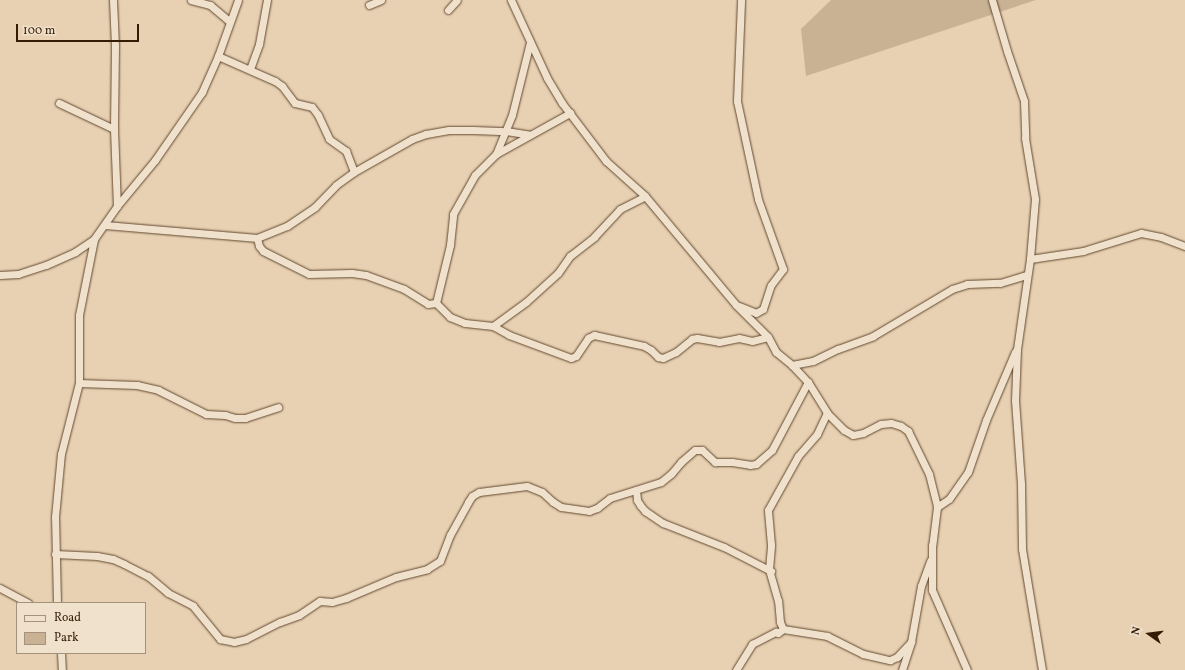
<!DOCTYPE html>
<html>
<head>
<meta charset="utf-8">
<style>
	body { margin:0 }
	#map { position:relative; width:1185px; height:670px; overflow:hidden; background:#e8d1b2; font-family:Vollkorn,serif }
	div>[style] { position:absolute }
	.green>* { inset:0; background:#c9b294 }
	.roads { filter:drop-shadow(0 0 1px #61482f) drop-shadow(0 0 1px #61482f) }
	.street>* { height:7px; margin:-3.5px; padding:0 3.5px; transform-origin:3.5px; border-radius:3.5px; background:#f0e1cd }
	span { translate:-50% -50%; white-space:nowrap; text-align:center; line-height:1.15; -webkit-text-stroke:4px #f0e1cd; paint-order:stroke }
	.legend { position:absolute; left:16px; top:602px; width:130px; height:52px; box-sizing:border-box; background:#f0e1cd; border:1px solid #a5927c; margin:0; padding:5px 7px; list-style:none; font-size:12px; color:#341b03 }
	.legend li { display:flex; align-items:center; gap:8px; height:20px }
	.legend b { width:20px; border:1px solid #a5927c }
	.north { position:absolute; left:1129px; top:614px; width:40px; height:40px; -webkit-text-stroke:3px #f0e1cd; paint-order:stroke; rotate:284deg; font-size:11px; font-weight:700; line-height:16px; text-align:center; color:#341b03 }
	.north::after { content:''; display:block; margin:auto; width:14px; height:18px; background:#341b03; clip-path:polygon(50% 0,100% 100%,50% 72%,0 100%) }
	.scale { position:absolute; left:16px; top:24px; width:123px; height:18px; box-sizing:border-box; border:2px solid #341b03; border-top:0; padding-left:5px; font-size:12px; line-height:14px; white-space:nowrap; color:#341b03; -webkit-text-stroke:3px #f0e1cd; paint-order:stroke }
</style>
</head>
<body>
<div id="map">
	<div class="green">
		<div style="clip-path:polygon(831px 0,1036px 0,806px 76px,801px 29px)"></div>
	</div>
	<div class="roads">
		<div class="street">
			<div style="left:113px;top:0;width:46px;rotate:87.5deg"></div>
			<div style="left:115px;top:46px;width:83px;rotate:90.7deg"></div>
			<div style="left:114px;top:129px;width:77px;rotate:87.8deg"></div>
			<div style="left:191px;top:0;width:20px;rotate:15deg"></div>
			<div style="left:210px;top:5px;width:26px;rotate:40deg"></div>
			<div style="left:511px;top:0;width:86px;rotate:65.2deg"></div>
			<div style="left:547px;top:78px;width:29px;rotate:59deg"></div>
			<div style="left:562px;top:103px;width:73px;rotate:52.8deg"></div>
			<div style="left:606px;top:161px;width:52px;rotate:41.9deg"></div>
			<div style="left:645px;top:196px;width:142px;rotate:50.1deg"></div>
			<div style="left:736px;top:305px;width:45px;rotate:45deg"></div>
			<div style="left:768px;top:337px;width:17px;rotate:62deg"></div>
			<div style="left:776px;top:352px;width:21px;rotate:39deg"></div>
			<div style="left:792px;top:365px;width:23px;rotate:47deg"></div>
			<div style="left:808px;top:382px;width:36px;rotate:58deg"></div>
			<div style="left:827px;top:413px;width:24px;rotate:45deg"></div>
			<div style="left:844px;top:430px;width:10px;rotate:29deg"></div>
			<div style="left:853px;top:435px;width:10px;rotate:-11deg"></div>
			<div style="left:863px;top:433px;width:20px;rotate:-27deg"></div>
			<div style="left:881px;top:424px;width:10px;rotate:-6deg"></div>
			<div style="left:891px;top:423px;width:10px;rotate:17deg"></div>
			<div style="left:901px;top:426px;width:9px;rotate:36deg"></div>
			<div style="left:908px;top:431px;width:48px;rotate:64deg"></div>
			<div style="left:929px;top:474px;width:34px;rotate:76deg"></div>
			<div style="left:937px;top:507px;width:38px;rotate:97deg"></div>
			<div style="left:932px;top:545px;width:45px;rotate:90deg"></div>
			<div style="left:932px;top:590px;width:87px;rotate:66.4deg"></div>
			<div style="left:992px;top:0;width:53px;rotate:73.6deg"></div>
			<div style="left:1007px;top:51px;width:53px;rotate:71.2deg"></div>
			<div style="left:1024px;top:101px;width:37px;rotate:88deg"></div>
			<div style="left:1025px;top:138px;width:62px;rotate:80.7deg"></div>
			<div style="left:1035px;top:199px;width:60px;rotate:94.8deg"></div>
			<div style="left:1030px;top:259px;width:91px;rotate:98.2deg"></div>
			<div style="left:1017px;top:349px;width:51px;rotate:92.2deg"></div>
			<div style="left:1015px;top:400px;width:84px;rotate:85.9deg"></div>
			<div style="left:1021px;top:484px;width:65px;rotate:89.1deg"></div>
			<div style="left:1022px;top:549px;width:123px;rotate:80.6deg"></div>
			<div style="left:369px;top:5px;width:13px;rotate:-23deg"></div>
			<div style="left:448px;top:10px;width:13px;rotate:-48deg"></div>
			<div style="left:218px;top:56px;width:62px;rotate:23.7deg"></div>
			<div style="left:275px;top:81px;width:9px;rotate:36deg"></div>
			<div style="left:282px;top:86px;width:21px;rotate:53deg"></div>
			<div style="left:295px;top:103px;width:17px;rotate:13deg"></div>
			<div style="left:312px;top:107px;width:10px;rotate:53deg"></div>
			<div style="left:318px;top:115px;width:26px;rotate:65deg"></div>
			<div style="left:329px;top:139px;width:21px;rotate:35deg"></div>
			<div style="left:346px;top:151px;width:22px;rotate:69deg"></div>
			<div style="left:250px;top:69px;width:27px;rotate:-70deg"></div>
			<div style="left:259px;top:44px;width:45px;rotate:-79.7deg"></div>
			<div style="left:59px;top:103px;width:61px;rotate:25.3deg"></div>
			<div style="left:496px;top:154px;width:42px;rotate:-67.7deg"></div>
			<div style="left:512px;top:115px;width:75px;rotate:-76.1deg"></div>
			<div style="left:105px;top:225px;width:153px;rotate:4.9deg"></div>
			<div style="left:257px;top:238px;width:32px;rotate:-22deg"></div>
			<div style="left:287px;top:226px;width:34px;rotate:-34deg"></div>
			<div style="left:315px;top:207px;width:30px;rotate:-46deg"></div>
			<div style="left:336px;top:185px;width:22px;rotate:-36deg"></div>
			<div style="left:354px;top:172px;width:67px;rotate:-29.6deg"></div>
			<div style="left:412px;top:139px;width:15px;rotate:-20deg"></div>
			<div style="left:426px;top:134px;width:23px;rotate:-10deg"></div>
			<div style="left:449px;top:130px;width:24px"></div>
			<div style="left:473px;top:130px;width:33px;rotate:2deg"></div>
			<div style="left:506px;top:131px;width:24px;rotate:9deg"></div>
			<div style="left:257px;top:238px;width:8px;rotate:76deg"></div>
			<div style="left:259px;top:246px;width:6px;rotate:51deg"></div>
			<div style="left:263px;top:251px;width:51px;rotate:26.6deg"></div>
			<div style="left:309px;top:274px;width:43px;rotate:-1.3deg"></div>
			<div style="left:352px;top:273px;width:14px;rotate:8deg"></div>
			<div style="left:366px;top:275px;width:40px;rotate:20.2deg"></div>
			<div style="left:404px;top:289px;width:28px;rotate:32deg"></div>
			<div style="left:428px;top:304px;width:8px;rotate:-7deg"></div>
			<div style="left:436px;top:303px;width:20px;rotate:45deg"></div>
			<div style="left:450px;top:317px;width:16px;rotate:22deg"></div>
			<div style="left:465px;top:323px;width:28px;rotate:6deg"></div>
			<div style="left:493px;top:326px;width:41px;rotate:-36deg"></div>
			<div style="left:526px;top:302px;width:43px;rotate:-42.2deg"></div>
			<div style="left:558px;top:273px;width:21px;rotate:-55deg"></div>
			<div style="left:570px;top:256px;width:31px;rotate:-38deg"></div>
			<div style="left:594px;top:237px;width:38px;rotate:-47deg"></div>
			<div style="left:620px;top:209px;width:28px;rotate:-27deg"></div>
			<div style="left:1030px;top:259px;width:54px;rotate:-8.6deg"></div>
			<div style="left:1083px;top:251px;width:61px;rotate:-17.2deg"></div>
			<div style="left:1141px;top:233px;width:20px;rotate:11deg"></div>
			<div style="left:1161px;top:237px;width:26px;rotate:21deg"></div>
			<div style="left:0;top:275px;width:18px;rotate:-3deg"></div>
			<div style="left:18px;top:274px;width:29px;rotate:-18deg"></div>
			<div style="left:46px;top:265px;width:32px;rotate:-24deg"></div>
			<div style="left:75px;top:252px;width:23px;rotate:-34deg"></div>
			<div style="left:94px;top:239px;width:40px;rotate:-55.1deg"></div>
			<div style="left:117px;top:206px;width:60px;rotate:-50.4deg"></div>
			<div style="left:155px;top:160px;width:83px;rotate:-55.3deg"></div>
			<div style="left:202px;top:92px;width:39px;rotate:-66deg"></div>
			<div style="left:218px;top:56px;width:59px;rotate:-70.3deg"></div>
			<div style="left:436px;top:303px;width:60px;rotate:-76.4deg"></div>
			<div style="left:450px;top:245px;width:31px;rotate:-84deg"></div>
			<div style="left:453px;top:214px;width:45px;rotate:-60.6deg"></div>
			<div style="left:475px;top:175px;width:30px;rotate:-45deg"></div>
			<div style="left:496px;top:154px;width:85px;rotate:-29deg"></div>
			<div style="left:739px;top:306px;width:18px;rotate:22deg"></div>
			<div style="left:756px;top:313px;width:8px;rotate:-30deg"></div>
			<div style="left:763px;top:309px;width:25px;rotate:-72deg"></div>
			<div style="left:771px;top:285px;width:20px;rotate:-53deg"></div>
			<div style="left:783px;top:269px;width:74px;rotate:-109.7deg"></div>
			<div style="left:758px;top:199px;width:100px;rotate:-102.1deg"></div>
			<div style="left:737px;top:101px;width:101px;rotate:-87.7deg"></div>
			<div style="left:493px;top:326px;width:18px;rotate:29deg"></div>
			<div style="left:509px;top:335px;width:66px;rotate:20.4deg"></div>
			<div style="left:571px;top:358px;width:5px;rotate:-22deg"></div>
			<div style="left:576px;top:356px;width:22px;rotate:-56deg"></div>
			<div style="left:588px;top:338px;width:7px;rotate:-27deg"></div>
			<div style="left:594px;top:335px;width:51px;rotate:12.4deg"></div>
			<div style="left:644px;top:346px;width:8px;rotate:30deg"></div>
			<div style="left:651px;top:350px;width:10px;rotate:45deg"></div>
			<div style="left:658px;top:357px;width:5px;rotate:11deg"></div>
			<div style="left:663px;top:358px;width:14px;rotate:-25deg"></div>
			<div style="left:676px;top:352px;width:21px;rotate:-39deg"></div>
			<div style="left:692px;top:339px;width:5px;rotate:-11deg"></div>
			<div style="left:697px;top:338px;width:22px;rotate:10deg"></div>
			<div style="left:719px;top:342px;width:20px;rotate:-11deg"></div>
			<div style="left:739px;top:338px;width:13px;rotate:13deg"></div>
			<div style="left:752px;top:341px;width:16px;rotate:-14deg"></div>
			<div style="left:792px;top:365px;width:21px;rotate:-11deg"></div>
			<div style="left:813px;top:361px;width:28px;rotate:-26deg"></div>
			<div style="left:838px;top:349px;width:37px;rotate:-20deg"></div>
			<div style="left:873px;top:336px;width:92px;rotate:-30.7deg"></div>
			<div style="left:952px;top:289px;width:16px;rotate:-18deg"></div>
			<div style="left:967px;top:284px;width:33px;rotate:-2deg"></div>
			<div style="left:1000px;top:283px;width:28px;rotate:-17deg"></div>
			<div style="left:79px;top:383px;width:58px;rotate:2deg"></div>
			<div style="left:137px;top:385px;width:22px;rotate:13deg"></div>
			<div style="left:158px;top:390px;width:54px;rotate:26.6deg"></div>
			<div style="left:206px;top:414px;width:19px;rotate:3deg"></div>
			<div style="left:225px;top:415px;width:10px;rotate:17deg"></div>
			<div style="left:235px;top:418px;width:10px"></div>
			<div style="left:245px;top:418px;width:35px;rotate:-18deg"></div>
			<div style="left:636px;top:490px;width:10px;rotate:84deg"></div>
			<div style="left:637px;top:500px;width:6px;rotate:59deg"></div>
			<div style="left:640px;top:505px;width:8px;rotate:50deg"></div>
			<div style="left:645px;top:511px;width:22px;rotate:34deg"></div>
			<div style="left:663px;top:523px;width:66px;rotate:21.5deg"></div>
			<div style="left:724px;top:547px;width:53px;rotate:27.1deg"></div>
			<div style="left:937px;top:507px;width:14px;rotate:-34deg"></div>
			<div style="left:949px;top:499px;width:33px;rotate:-55deg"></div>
			<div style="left:968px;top:472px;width:55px;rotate:-70.9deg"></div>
			<div style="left:986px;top:420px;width:74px;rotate:-66.9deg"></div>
			<div style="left:55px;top:554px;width:42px;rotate:2.7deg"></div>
			<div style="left:97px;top:556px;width:16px;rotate:11deg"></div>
			<div style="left:113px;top:559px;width:12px;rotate:24deg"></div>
			<div style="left:124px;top:564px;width:27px;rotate:27deg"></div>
			<div style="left:148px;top:576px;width:26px;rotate:40deg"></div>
			<div style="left:168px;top:593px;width:28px;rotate:27deg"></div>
			<div style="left:193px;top:606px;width:43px;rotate:50.7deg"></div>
			<div style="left:220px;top:639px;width:14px;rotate:12deg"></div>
			<div style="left:234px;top:642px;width:12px;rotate:-14deg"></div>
			<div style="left:246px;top:639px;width:38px;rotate:-27deg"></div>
			<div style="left:280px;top:622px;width:20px;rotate:-20deg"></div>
			<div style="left:299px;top:615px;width:25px;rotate:-34deg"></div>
			<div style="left:320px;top:601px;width:12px;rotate:5deg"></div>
			<div style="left:332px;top:602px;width:15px;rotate:-16deg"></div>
			<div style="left:346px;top:598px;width:54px;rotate:-22.8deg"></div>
			<div style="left:396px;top:577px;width:32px;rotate:-14deg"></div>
			<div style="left:427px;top:569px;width:15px;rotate:-32deg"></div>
			<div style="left:440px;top:561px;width:28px;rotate:-69deg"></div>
			<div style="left:450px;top:535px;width:38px;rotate:-61deg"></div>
			<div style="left:468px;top:502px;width:7px;rotate:-56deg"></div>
			<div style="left:472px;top:496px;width:8px;rotate:-30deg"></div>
			<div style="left:479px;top:492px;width:48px;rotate:-7.1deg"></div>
			<div style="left:527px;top:486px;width:16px;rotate:22deg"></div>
			<div style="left:542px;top:492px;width:15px;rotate:42deg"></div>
			<div style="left:553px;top:502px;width:9px;rotate:32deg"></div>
			<div style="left:561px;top:507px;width:28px;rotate:8deg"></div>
			<div style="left:589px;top:511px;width:9px;rotate:-21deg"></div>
			<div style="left:597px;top:508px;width:16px;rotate:-38deg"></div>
			<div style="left:610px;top:498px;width:53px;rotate:-17.4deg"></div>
			<div style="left:661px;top:482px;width:13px;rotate:-39deg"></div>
			<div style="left:671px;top:474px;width:16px;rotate:-50deg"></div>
			<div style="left:681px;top:462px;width:18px;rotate:-41deg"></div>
			<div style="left:695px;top:450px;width:7px"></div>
			<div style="left:702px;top:450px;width:18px;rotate:43deg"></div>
			<div style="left:715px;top:462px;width:17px"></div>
			<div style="left:732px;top:462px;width:18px;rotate:9deg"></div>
			<div style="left:750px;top:465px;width:6px;rotate:-9deg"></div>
			<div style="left:756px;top:464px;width:21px;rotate:-41deg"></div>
			<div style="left:772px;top:450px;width:77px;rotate:-62.1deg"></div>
			<div style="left:0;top:588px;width:32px;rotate:28deg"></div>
			<div style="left:57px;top:603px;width:86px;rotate:-91.3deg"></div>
			<div style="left:55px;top:517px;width:63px;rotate:-84.6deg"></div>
			<div style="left:61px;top:454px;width:73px;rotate:-75.8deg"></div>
			<div style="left:79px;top:383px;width:68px;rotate:-90deg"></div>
			<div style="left:79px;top:315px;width:77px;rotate:-78.8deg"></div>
			<div style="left:783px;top:629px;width:8px;rotate:-113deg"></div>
			<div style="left:780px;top:622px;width:21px;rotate:-95deg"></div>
			<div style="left:778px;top:601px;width:33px;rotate:-106deg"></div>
			<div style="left:769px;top:569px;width:24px;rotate:-85deg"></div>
			<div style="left:771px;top:545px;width:35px;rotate:-95deg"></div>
			<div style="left:768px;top:510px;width:62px;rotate:-60.9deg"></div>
			<div style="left:798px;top:456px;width:29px;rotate:-49deg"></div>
			<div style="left:817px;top:434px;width:23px;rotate:-65deg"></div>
			<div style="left:61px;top:653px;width:17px;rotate:87deg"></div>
			<div style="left:736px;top:670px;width:31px;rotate:-58deg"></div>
			<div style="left:752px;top:644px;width:27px;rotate:-27deg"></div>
			<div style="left:776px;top:632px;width:2px;rotate:27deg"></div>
			<div style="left:778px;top:633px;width:6px;rotate:-39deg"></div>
			<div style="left:783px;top:629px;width:45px;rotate:9deg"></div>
			<div style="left:827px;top:636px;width:40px;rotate:26.6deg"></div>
			<div style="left:863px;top:654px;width:28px;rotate:13deg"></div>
			<div style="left:890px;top:660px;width:8px;rotate:-23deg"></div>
			<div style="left:897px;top:657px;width:21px;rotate:-47deg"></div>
			<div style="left:902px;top:670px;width:29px;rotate:-72deg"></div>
			<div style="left:911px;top:642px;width:57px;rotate:-79.9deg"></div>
			<div style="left:921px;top:586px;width:27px;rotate:-70deg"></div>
		</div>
	</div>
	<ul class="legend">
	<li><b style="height:5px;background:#f0e1cd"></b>Road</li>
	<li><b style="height:11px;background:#c9b294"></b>Park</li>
	</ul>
	<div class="north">N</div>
	<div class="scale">100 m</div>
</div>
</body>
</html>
